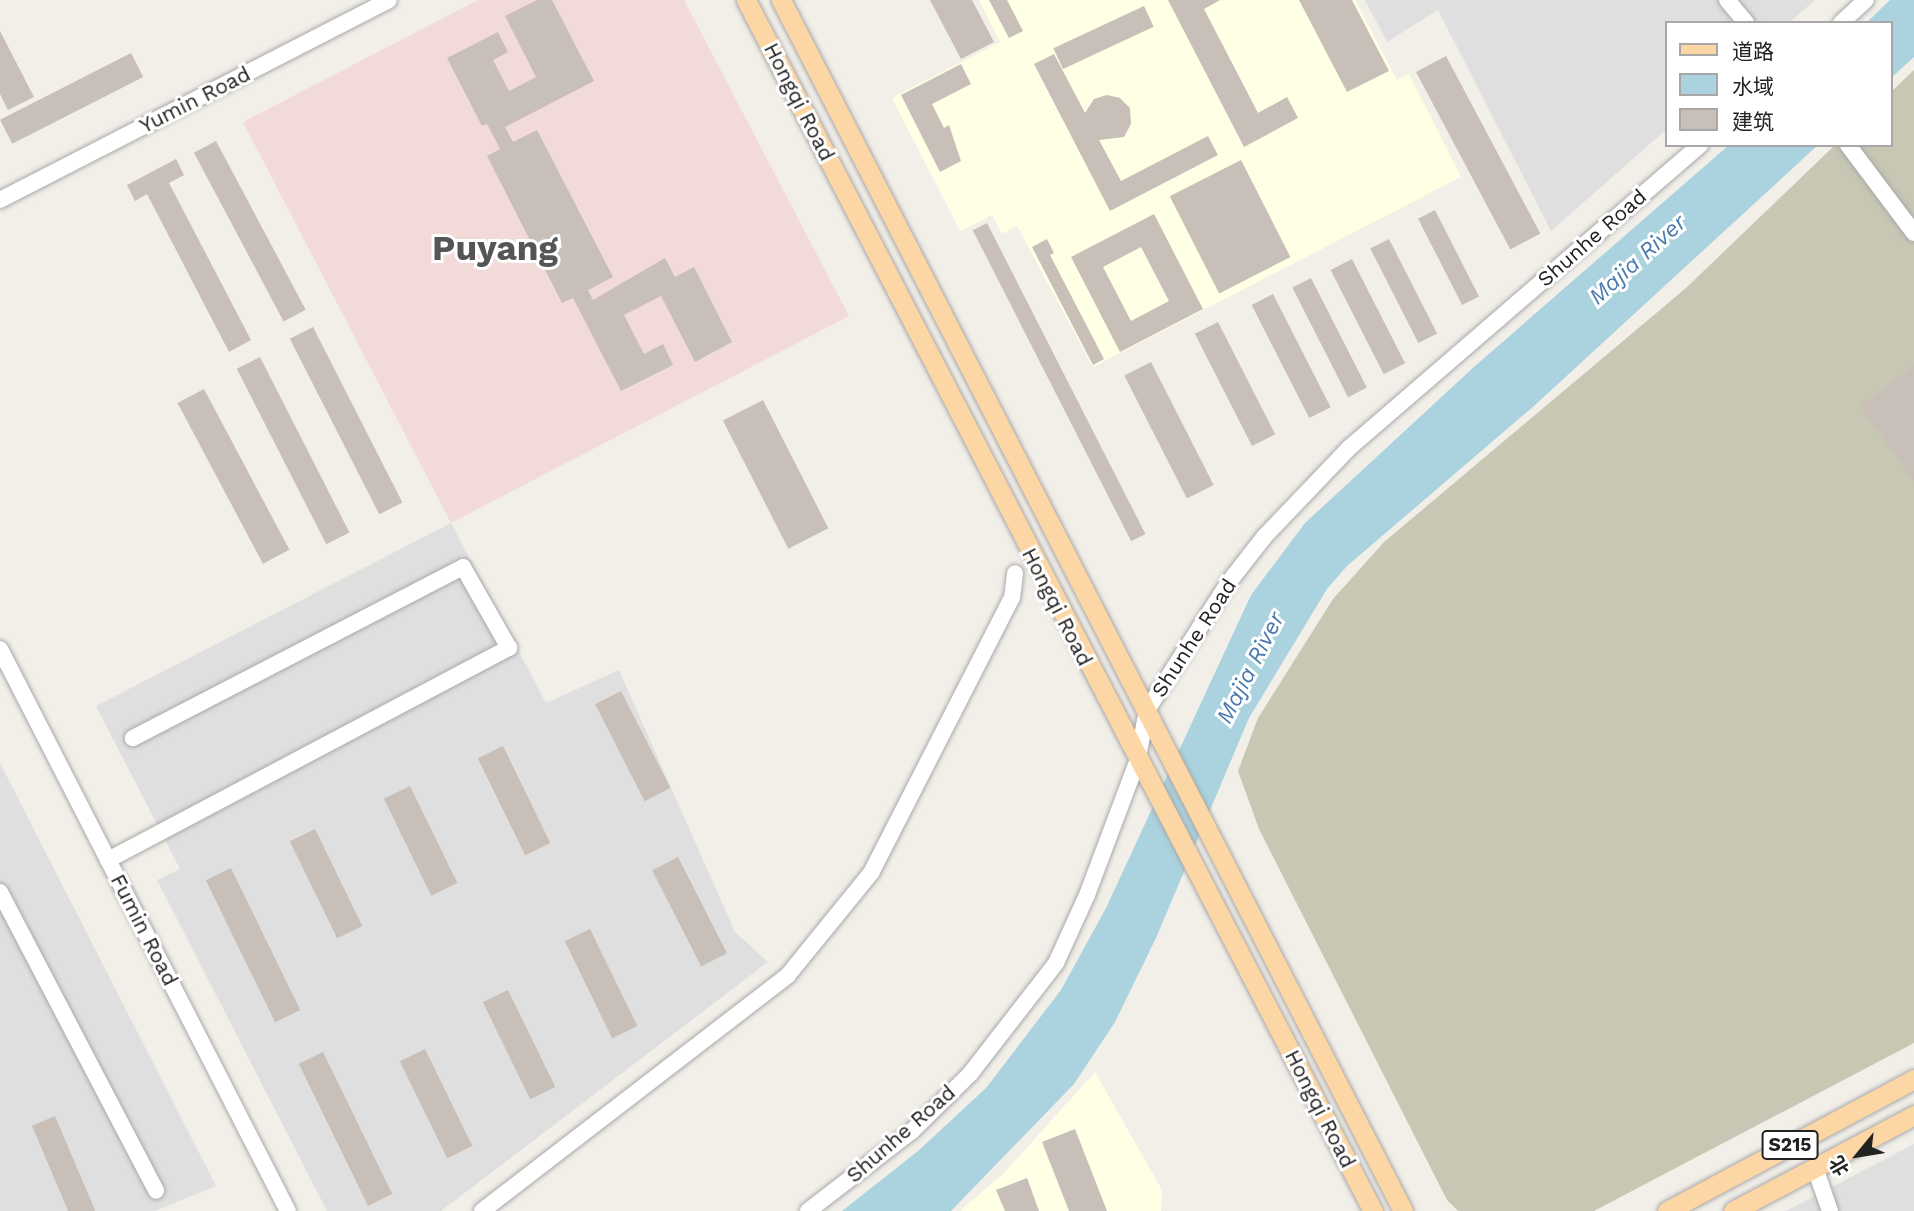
<!DOCTYPE html>
<html>
<head>
<meta charset="utf-8">
<style>
	body { margin:0 }
	#map { position:relative; width:1914px; height:1211px; overflow:hidden; background:#f2efe9; font-family:"Work Sans","Noto Sans SC",sans-serif }
	div>[style] { position:absolute }
	.residential>* { inset:0; background:#e0dfdf }
	.commercial>* { inset:0; background:#f2dad9 }
	.education>* { inset:0; background:#ffffe5 }
	.construction>* { inset:0; background:#c7c7b4 }
	.water>* { inset:0; background:#aad3df }
	.building>* { inset:0; background:#c7bfb8; transform-origin:0 0 }
	.roads { filter:drop-shadow(0 0 2px #a9a9a9) drop-shadow(0 0 2px #a9a9a9) }
	.minor>* { height:16px; margin:-8px; padding:0 8px; transform-origin:8px; border-radius:8px; background:#fff }
	.major>* { height:19px; margin:-9.5px; padding:0 9.5px; transform-origin:9.5px; border-radius:9.5px; background:#fcd6a4 }
	span { translate:-50% -50%; white-space:nowrap; text-align:center; line-height:1.15; -webkit-text-stroke:6px #fff; paint-order:stroke }
	.shield-label span { padding:2px 5px; background:#fff; border:2px solid; border-radius:5px; -webkit-text-stroke-width:0 }
	.shield-label { font-size:19px; color:#222; font-weight:700 }
	.street-label { font-size:21px; color:#222 }
	.water-label { font-size:23px; color:#4a7aab; font-style:italic }
	.town-label { font-size:35px; color:#555; font-weight:700 }
	.legend { position:absolute; left:1665px; top:21px; width:228px; height:126px; box-sizing:border-box; background:#fff; border:2px solid #a7a7a7; margin:0; padding:9px 12px; list-style:none; font-size:21px; color:#222 }
	.legend li { display:flex; align-items:center; gap:14px; height:35px }
	.legend b { width:35px; border:2px solid #a7a7a7 }
	.north { position:absolute; left:1823px; top:1120px; width:70px; height:70px; -webkit-text-stroke:5px #fff; paint-order:stroke; rotate:240deg; font-size:19px; font-weight:700; line-height:28px; text-align:center; color:#222 }
	.north::after { content:''; display:block; margin:auto; width:24px; height:32px; background:#222; clip-path:polygon(50% 0,100% 100%,50% 72%,0 100%) }
</style>
</head>
<body>
<div id="map">
	<div class="residential">
		<div style="clip-path:polygon(1365px 0,1815px 0,1789px 23px,1667px 23px,1667px 129px,1551px 231px,1438px 10px,1387px 42px)"></div>
		<div style="clip-path:polygon(451px 523px,546px 703px,619px 670px,735px 932px,768px 962px,441px 1211px,327px 1211px,157px 880px,180px 869px,96px 706px)"></div>
		<div style="clip-path:polygon(0 763px,216px 1186px,155px 1211px,0 1211px)"></div>
		<div style="clip-path:polygon(1914px 1144px,1914px 1211px,1786px 1211px)"></div>
	</div>
	<div class="commercial">
		<div style="clip-path:polygon(478px 0,684px 0,849px 316px,451px 523px,243px 122px)"></div>
	</div>
	<div class="education">
		<div style="clip-path:polygon(979px 0,1355px 0,1397px 80px,1409px 74px,1461px 177px,1093px 367px,1017px 226px,1002px 234px,992px 215px,960px 231px,892px 98px,1000px 42px)"></div>
		<div style="clip-path:polygon(1095px 1072px,1162px 1190px,1161px 1211px,960px 1211px,1004px 1173px)"></div>
	</div>
	<div class="construction">
		<div style="clip-path:polygon(1914px 70px,1914px 1043px,1594px 1211px,1458px 1211px,1447px 1200px,1259px 829px,1238px 771px,1258px 718px,1333px 599px,1384px 542px,1686px 288px,1835px 145px,1891px 145px,1891px 92px)"></div>
	</div>
	<div class="water">
		<div style="clip-path:polygon(1890px 0,1914px 0,1914px 57px,1891px 78px,1891px 23px,1866px 23px)"></div>
		<div style="clip-path:polygon(1729px 145px,1818px 145px,1534px 406px,1347px 566px,1327px 589px,1249px 718px,1156px 938px,1115px 1022px,1074px 1084px,951px 1211px,842px 1211px,918px 1151px,986px 1088px,1061px 990px,1106px 908px,1251px 595px,1305px 523px,1475px 366px)"></div>
	</div>
	<div class="building">
		<div style="clip-path:polygon(537px 0,552px 0,594px 81px,505px 127px,513px 142px,537px 130px,613px 277px,588px 290px,593px 300px,665px 258px,675px 277px,694px 267px,732px 342px,695px 362px,661px 296px,624px 315px,644px 354px,663px 344px,673px 365px,621px 391px,573px 298px,562px 303px,487px 156px,500px 149px,487px 124px,482px 126px,447px 58px,498px 32px,508px 52px,493px 60px,509px 91px,536px 77px,505px 16px)"></div>
		<div style="clip-path:polygon(930px 0,972px 0,994px 42px,961px 59px)"></div>
		<div style="clip-path:polygon(989px 0,1007px 0,1023px 31px,1009px 38px)"></div>
		<div style="clip-path:polygon(1168px 0,1220px 0,1204px 9px,1258px 113px,1287px 97px,1298px 118px,1244px 147px)"></div>
		<div style="clip-path:polygon(1299px 0,1352px 0,1389px 71px,1347px 92px)"></div>
		<div style="left:1144px;top:6px;width:23px;height:100px;rotate:65deg"></div>
		<div style="clip-path:polygon(0 31px,34px 97px,8px 110px,0 94px)"></div>
		<div style="left:131px;top:53px;width:27px;height:147px;rotate:63deg"></div>
		<div style="clip-path:polygon(1054px 54px,1085px 113px,1094px 99px,1107px 95px,1120px 98px,1130px 108px,1131px 124px,1124px 137px,1099px 140px,1121px 181px,1208px 136px,1218px 155px,1110px 211px,1034px 64px)"></div>
		<div style="left:1446px;top:56px;width:201px;height:34px;rotate:62deg"></div>
		<div style="clip-path:polygon(961px 64px,971px 84px,932px 104px,944px 128px,949px 125px,961px 161px,940px 172px,901px 95px)"></div>
		<div style="left:216px;top:141px;width:191px;height:25px;rotate:62deg"></div>
		<div style="clip-path:polygon(176px 159px,184px 175px,169px 183px,251px 340px,229px 352px,147px 194px,135px 201px,127px 185px)"></div>
		<div style="left:1241px;top:160px;width:109px;height:80px;rotate:63deg"></div>
		<div style="left:1435px;top:210px;width:97px;height:19px;rotate:63deg"></div>
		<div style="clip-path:polygon(evenodd,1154px 214px,1203px 309px,1120px 352px,1071px 257px,1154px 214px,1141px 247px,1169px 301px,1131px 321px,1103px 267px,1141px 247px)"></div>
		<div style="left:987px;top:223px;width:349px;height:16px;rotate:63deg"></div>
		<div style="clip-path:polygon(1047px 239px,1054px 253px,1050px 255px,1104px 359px,1093px 365px,1032px 247px)"></div>
		<div style="left:1389px;top:239px;width:106px;height:21px;rotate:63deg"></div>
		<div style="left:1352px;top:259px;width:117px;height:24px;rotate:63deg"></div>
		<div style="left:1311px;top:278px;width:123px;height:21px;rotate:63deg"></div>
		<div style="left:1273px;top:294px;width:127px;height:24px;rotate:63deg"></div>
		<div style="left:1218px;top:322px;width:126px;height:26px;rotate:63deg"></div>
		<div style="left:313px;top:327px;width:197px;height:26px;rotate:63deg"></div>
		<div style="left:260px;top:357px;width:197px;height:26px;rotate:63deg"></div>
		<div style="left:1151px;top:362px;width:138px;height:30px;rotate:63deg"></div>
		<div style="clip-path:polygon(1914px 365px,1914px 481px,1860px 407px)"></div>
		<div style="left:204px;top:389px;width:182px;height:30px;rotate:62deg"></div>
		<div style="left:763px;top:400px;width:144px;height:45px;rotate:63deg"></div>
		<div style="left:621px;top:691px;width:109px;height:29px;rotate:63deg"></div>
		<div style="left:503px;top:746px;width:108px;height:28px;rotate:64deg"></div>
		<div style="left:410px;top:786px;width:108px;height:29px;rotate:64deg"></div>
		<div style="left:315px;top:829px;width:108px;height:28px;rotate:64deg"></div>
		<div style="left:678px;top:857px;width:108px;height:29px;rotate:63deg"></div>
		<div style="left:231px;top:868px;width:158px;height:28px;rotate:64deg"></div>
		<div style="left:590px;top:929px;width:108px;height:28px;rotate:64deg"></div>
		<div style="left:508px;top:990px;width:108px;height:28px;rotate:64deg"></div>
		<div style="left:425px;top:1049px;width:108px;height:28px;rotate:64deg"></div>
		<div style="left:323px;top:1052px;width:158px;height:27px;rotate:64deg"></div>
		<div style="left:55px;top:1116px;width:103px;height:25px;rotate:67deg"></div>
		<div style="clip-path:polygon(1075px 1129px,1107px 1211px,1069px 1211px,1042px 1142px)"></div>
		<div style="clip-path:polygon(1027px 1178px,1039px 1211px,1005px 1211px,996px 1190px)"></div>
	</div>
	<div class="roads">
		<div class="minor">
			<div style="left:1727px;top:0;width:30px;rotate:50deg"></div>
			<div style="left:1841px;top:23px;width:34px;rotate:-43deg"></div>
			<div style="left:1848px;top:145px;width:110px;rotate:53.1deg"></div>
			<div style="left:0;top:200px;width:437px;rotate:-27.2deg"></div>
			<div style="left:0;top:649px;width:631px;rotate:62.87deg"></div>
			<div style="left:108px;top:860px;width:454px;rotate:-27.9deg"></div>
			<div style="left:509px;top:648px;width:93px;rotate:-119.6deg"></div>
			<div style="left:463px;top:567px;width:372px;rotate:152.6deg"></div>
			<div style="left:0;top:892px;width:337px;rotate:62.4deg"></div>
			<div style="left:1815px;top:1168px;width:46px;rotate:70.8deg"></div>
			<div style="left:482px;top:1211px;width:386px;rotate:-37.6deg"></div>
			<div style="left:788px;top:975px;width:132px;rotate:-50.9deg"></div>
			<div style="left:871px;top:873px;width:309px;rotate:-62.9deg"></div>
			<div style="left:1012px;top:598px;width:25px;rotate:-83deg"></div>
			<div style="left:808px;top:1211px;width:131px;rotate:-37.6deg"></div>
			<div style="left:912px;top:1131px;width:81px;rotate:-44.5deg"></div>
			<div style="left:970px;top:1074px;width:140px;rotate:-52.2deg"></div>
			<div style="left:1056px;top:963px;width:75px;rotate:-65.5deg"></div>
			<div style="left:1087px;top:895px;width:142px;rotate:-69.4deg"></div>
			<div style="left:1137px;top:762px;width:53px;rotate:-79.1deg"></div>
			<div style="left:1147px;top:710px;width:152px;rotate:-57.4deg"></div>
			<div style="left:1229px;top:582px;width:58px;rotate:-52deg"></div>
			<div style="left:1265px;top:536px;width:122px;rotate:-46.3deg"></div>
			<div style="left:1349px;top:448px;width:464px;rotate:-40.8deg"></div>
		</div>
		<div class="major">
			<div style="left:746px;top:0;width:1364px;rotate:62.63deg"></div>
			<div style="left:781px;top:0;width:1361px;rotate:62.81deg"></div>
			<div style="left:1667px;top:1211px;width:280px;rotate:-28.1deg"></div>
			<div style="left:1733px;top:1211px;width:205px;rotate:-27.9deg"></div>
		</div>
	</div>
	<div class="shield-label">
		<span style="left:1790px;top:1145px">S215</span>
	</div>
	<div class="street-label">
		<span style="left:195px;top:100px;rotate:-27deg">Yumin Road</span>
		<span style="left:799px;top:102px;rotate:63deg">Hongqi Road</span>
		<span style="left:1592px;top:238px;rotate:-41deg">Shunhe Road</span>
		<span style="left:1057px;top:607px;rotate:63deg">Hongqi Road</span>
		<span style="left:1194px;top:638px;rotate:-57deg">Shunhe Road</span>
		<span style="left:144px;top:930px;rotate:63deg">Fumin Road</span>
		<span style="left:1320px;top:1109px;rotate:63deg">Hongqi Road</span>
		<span style="left:901px;top:1134px;rotate:-41deg">Shunhe Road</span>
	</div>
	<div class="water-label">
		<span style="left:1638px;top:260px;rotate:-42deg">Majia River</span>
		<span style="left:1251px;top:668px;rotate:-63deg">Majia River</span>
	</div>
	<div class="town-label">
		<span style="left:495px;top:248px">Puyang</span>
	</div>
	<ul class="legend">
	<li><b style="height:9px;background:#fcd6a4"></b>道路</li>
	<li><b style="height:19px;background:#aad3df"></b>水域</li>
	<li><b style="height:19px;background:#c7bfb8"></b>建筑</li>
	</ul>
	<div class="north">北</div>
</div>
</body>
</html>
